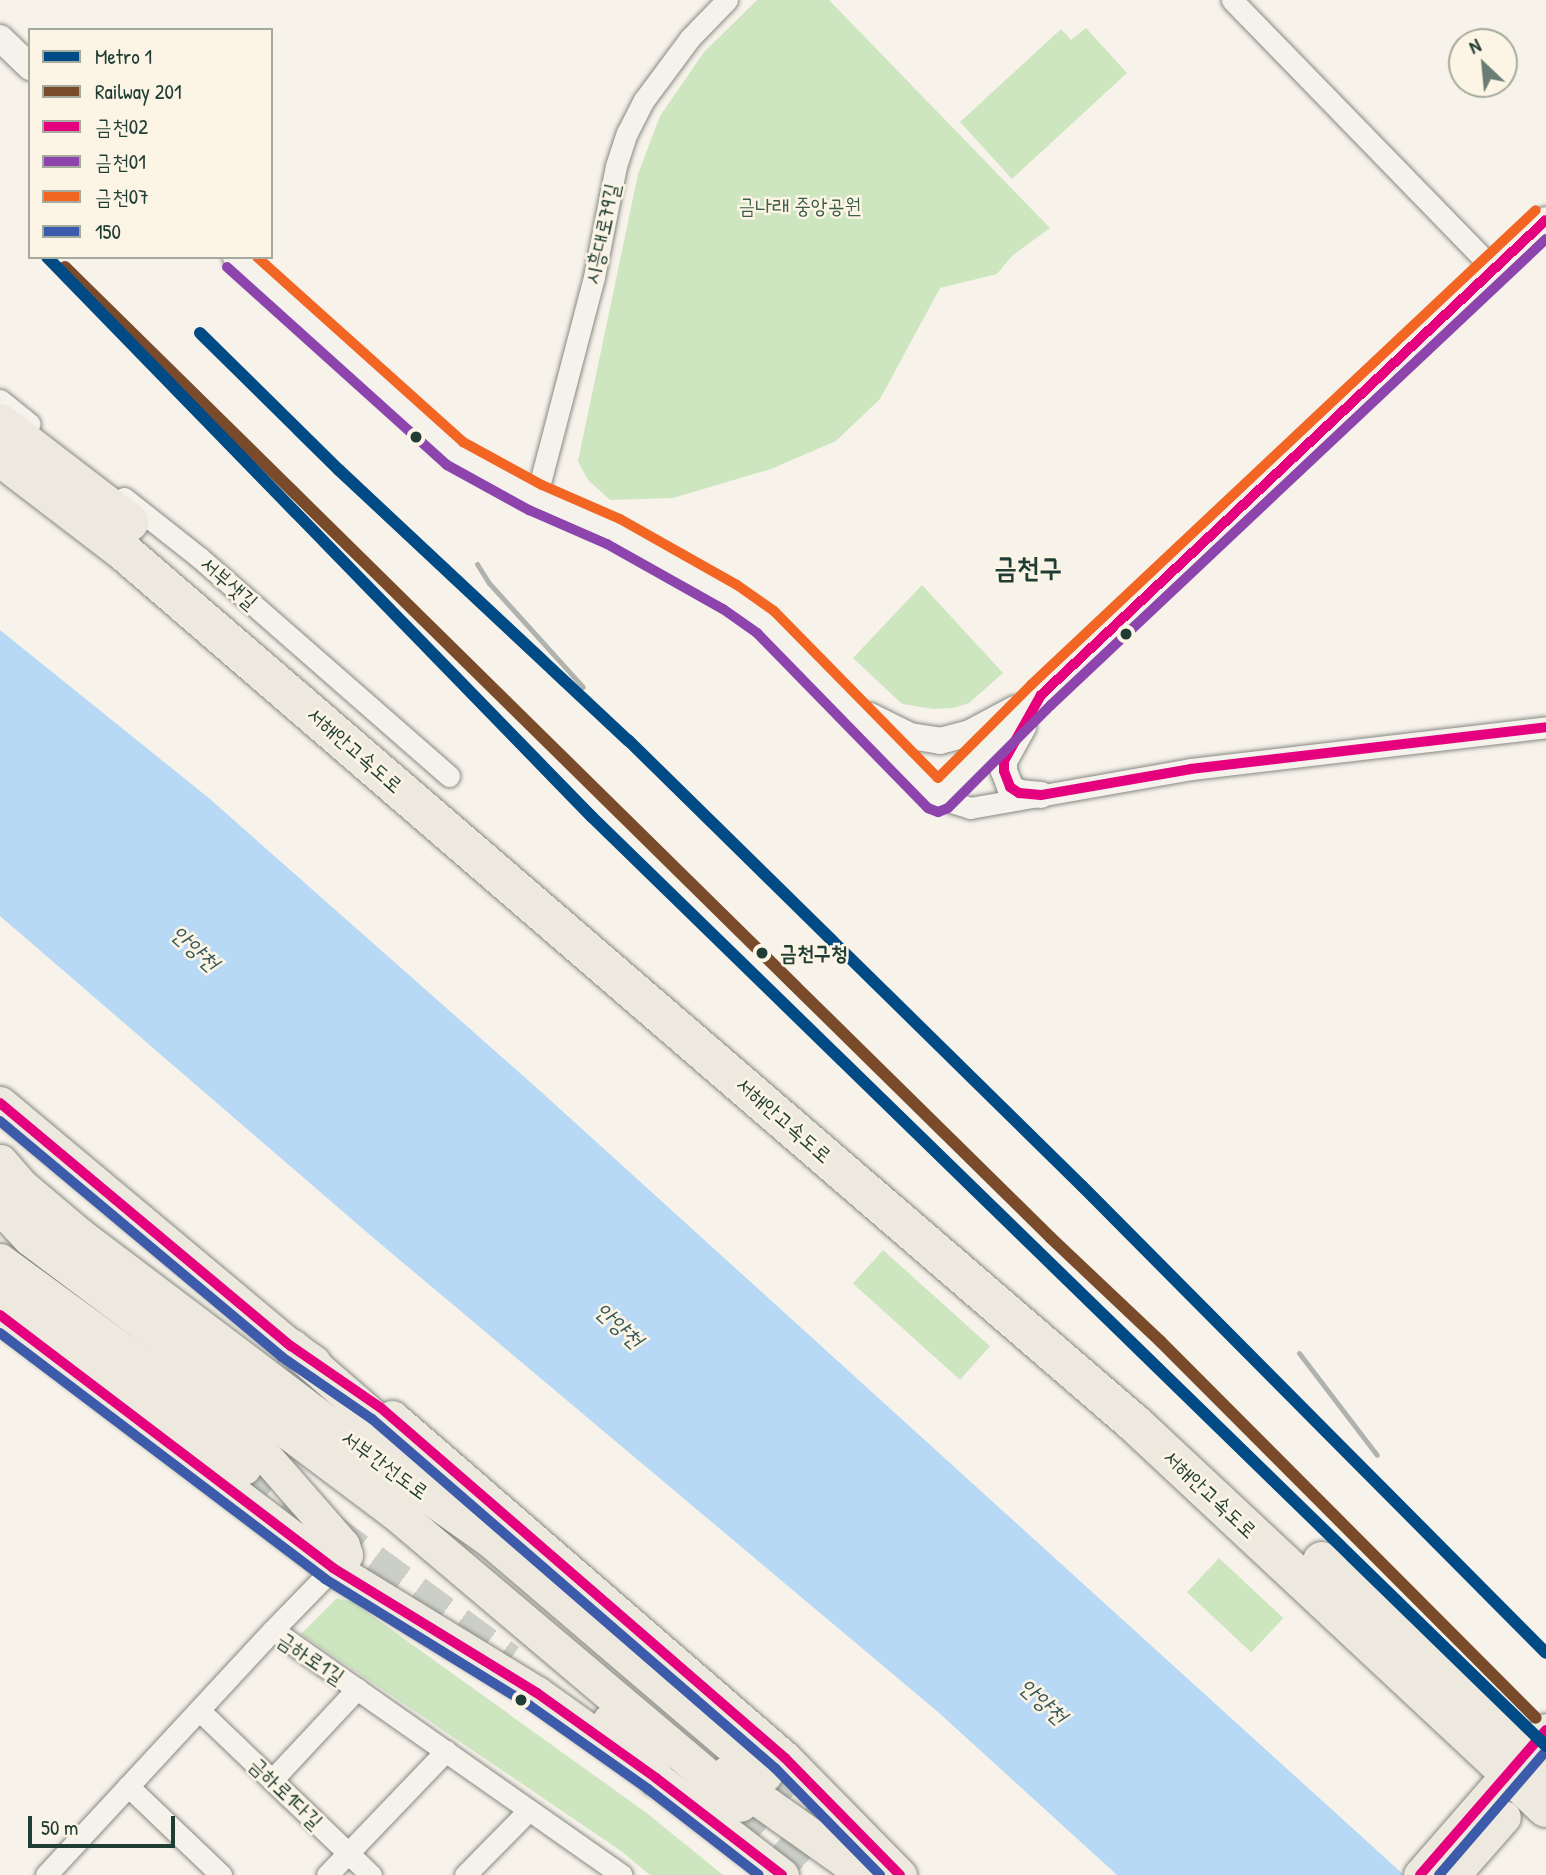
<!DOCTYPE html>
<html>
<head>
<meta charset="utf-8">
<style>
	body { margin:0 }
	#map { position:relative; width:1546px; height:1875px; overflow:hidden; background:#f7f3ea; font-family:"Patrick Hand","Poor Story",sans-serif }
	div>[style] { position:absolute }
	.green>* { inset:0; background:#cde6c0; transform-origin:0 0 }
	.water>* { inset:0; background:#b8d9f5 }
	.trunk-tunnel>* { height:35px; margin-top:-17.5px; transform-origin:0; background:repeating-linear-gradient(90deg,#cccfc6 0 35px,transparent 0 53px) }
	.roads { filter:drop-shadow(0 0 2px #868984) drop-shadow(0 0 2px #868984) }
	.minor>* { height:21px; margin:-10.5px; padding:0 10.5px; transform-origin:10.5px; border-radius:10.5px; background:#f5f2ec }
	.tertiary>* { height:26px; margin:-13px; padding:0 13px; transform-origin:13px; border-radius:13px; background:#f5f2ec }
	.primary>* { height:33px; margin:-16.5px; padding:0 16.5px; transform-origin:16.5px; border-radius:16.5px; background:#eee9df }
	.trunk>* { height:35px; margin:-17.5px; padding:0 17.5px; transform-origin:17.5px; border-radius:17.5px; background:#eee9df }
	.motorway>* { height:38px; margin:-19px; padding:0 19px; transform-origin:19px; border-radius:19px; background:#eee9df }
	.rail>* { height:5px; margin:-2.5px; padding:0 2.5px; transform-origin:2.5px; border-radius:2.5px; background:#b0b2ad }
	.bus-1>* { height:10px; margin:-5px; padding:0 5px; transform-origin:5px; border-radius:5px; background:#e5007d }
	.bus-2>* { height:10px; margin:-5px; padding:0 5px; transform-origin:5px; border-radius:5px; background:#8e44ad }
	.bus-3>* { height:10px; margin:-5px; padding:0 5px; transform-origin:5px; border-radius:5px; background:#f26522 }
	.bus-4>* { height:10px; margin:-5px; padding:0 5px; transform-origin:5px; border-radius:5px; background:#3d5bab }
	.rail-1>* { height:12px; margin:-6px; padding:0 6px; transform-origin:6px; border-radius:6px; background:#7a4b2a }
	.metro-1>* { height:12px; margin:-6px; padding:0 6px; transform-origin:6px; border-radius:6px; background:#004a85 }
	.dots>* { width:19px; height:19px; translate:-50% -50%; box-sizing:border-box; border:4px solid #fcf5e5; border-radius:50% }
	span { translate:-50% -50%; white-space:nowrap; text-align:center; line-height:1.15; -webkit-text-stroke:5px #fcf5e5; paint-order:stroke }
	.park-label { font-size:21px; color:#3b5d49 }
	.street-label { font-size:21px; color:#1f3d34 }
	.stop-label { font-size:21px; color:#1f3d34; font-weight:700 }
	.left { translate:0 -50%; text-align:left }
	.water-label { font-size:23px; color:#385a5c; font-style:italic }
	.district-label { font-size:28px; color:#1f3d34; font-weight:700 }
	.legend { position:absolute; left:28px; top:28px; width:245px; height:231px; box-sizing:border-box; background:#fcf5e5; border:2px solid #a4ab9e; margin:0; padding:9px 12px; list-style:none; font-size:21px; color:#1f3d34 }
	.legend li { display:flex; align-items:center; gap:14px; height:35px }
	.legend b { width:35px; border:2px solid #a4ab9e }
	.north { position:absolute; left:1448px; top:28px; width:70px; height:70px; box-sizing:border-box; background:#fcf5e5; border:2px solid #a4ab9e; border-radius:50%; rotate:334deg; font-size:19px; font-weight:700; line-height:28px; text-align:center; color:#1f3d34 }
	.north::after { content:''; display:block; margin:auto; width:24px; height:32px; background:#6b7d74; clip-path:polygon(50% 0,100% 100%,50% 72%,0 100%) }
	.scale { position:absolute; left:28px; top:1816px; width:147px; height:32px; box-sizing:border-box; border:4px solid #1f3d34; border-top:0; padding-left:9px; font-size:21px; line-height:24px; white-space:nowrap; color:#1f3d34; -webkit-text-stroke:5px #fcf5e5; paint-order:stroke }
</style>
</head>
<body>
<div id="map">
	<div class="green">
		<div style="clip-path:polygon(757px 0,829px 0,1050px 228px,1012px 256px,997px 274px,940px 288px,880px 399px,836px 441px,771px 469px,673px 498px,610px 500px,588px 480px,578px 461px,638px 174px,660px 116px,704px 52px)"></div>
		<div style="clip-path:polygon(1086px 28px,1127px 73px,1012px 179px,960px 122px,1061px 29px,1071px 40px)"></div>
		<div style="clip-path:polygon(922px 585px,1003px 673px,969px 703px,953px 708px,933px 709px,902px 704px,853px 658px)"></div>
		<div style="left:883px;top:1250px;width:144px;height:45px;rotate:42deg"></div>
		<div style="left:1219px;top:1558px;width:88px;height:47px;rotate:43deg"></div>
		<div style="clip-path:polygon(337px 1598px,353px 1602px,648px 1814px,723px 1875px,650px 1875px,621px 1851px,301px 1634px)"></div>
	</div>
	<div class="water">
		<div style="clip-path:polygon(0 630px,210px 799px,538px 1089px,1404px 1875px,1117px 1875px,938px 1712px,370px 1235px,0 916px)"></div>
	</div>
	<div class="trunk-tunnel">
		<div style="left:244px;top:1467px;width:328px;rotate:36.2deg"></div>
		<div style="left:765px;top:1774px;width:95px;rotate:43.3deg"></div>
		<div style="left:740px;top:1804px;width:106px;rotate:41.9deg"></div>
	</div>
	<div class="roads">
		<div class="minor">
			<div style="left:1232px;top:0;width:376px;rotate:45.8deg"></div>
			<div style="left:0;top:400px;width:38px;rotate:39deg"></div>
			<div style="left:124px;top:498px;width:97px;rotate:38.3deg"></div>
			<div style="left:200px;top:558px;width:331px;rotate:41.2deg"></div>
			<div style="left:536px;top:498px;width:228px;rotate:-75.3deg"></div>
			<div style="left:594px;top:277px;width:113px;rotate:-78.8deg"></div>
			<div style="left:616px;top:166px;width:35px;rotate:-72deg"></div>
			<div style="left:627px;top:133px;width:37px;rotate:-63deg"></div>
			<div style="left:644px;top:100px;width:77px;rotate:-53.4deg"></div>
			<div style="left:690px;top:38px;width:53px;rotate:-45.8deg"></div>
			<div style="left:938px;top:798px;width:34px;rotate:17deg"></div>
			<div style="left:970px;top:808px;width:224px;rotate:-10deg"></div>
			<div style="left:1191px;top:769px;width:357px;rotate:-6.7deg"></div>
			<div style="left:273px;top:1630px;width:86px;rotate:-45.9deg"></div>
			<div style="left:200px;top:1711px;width:237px;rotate:43.8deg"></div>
			<div style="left:272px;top:1780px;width:125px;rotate:-47deg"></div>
			<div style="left:128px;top:1786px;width:129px;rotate:43.7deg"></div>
			<div style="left:46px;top:1875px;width:334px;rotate:-47.2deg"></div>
			<div style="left:273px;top:1630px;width:426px;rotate:35.1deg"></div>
			<div style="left:327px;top:1875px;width:172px;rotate:-46.2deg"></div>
			<div style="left:465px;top:1875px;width:91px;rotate:-45.4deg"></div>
		</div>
		<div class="tertiary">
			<div style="left:0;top:38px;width:42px;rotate:44deg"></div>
			<div style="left:236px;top:257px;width:295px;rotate:42deg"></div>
			<div style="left:455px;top:454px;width:92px;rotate:28.5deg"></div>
			<div style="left:536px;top:498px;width:84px;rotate:23.2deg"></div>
			<div style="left:613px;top:531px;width:134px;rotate:29.4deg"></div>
			<div style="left:730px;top:597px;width:44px;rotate:34.8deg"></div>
			<div style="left:766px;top:622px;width:246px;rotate:45.7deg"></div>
			<div style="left:938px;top:798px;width:146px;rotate:-45deg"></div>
			<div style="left:1041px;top:695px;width:693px;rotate:-43.25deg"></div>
			<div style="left:870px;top:716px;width:45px;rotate:26.6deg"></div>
			<div style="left:910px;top:736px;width:30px;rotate:9deg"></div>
			<div style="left:940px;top:741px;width:31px;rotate:-15deg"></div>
			<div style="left:970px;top:733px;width:51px;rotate:-28.1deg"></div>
			<div style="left:1023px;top:727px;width:39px;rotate:119deg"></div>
			<div style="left:1004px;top:761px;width:10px;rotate:90deg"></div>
			<div style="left:1004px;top:771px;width:17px;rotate:69deg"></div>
			<div style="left:1010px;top:787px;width:11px;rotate:34deg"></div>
			<div style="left:1019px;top:793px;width:22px;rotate:5deg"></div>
		</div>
		<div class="primary">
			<div style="left:0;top:1103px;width:379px;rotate:39.9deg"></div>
			<div style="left:291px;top:1346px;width:28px;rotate:35deg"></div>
			<div style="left:0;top:1260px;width:322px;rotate:36.2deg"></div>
			<div style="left:260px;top:1450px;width:126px;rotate:48.9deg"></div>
			<div style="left:343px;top:1545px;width:10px;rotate:73deg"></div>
			<div style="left:346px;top:1555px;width:18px;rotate:135deg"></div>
			<div style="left:0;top:1315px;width:418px;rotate:37.2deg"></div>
			<div style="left:333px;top:1568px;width:239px;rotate:31.5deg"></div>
			<div style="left:537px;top:1693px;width:146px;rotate:35.5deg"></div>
			<div style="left:656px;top:1778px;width:159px;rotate:37.6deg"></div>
			<div style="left:392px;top:1417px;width:520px;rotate:40.95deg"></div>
			<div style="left:785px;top:1758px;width:164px;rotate:45.5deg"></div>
			<div style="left:1420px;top:1875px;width:192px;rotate:-49deg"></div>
			<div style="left:1453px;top:1875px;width:77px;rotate:-48.7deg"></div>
		</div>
		<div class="trunk">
			<div style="left:0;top:1162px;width:35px;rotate:49deg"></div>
			<div style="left:23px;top:1188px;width:75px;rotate:40.1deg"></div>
			<div style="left:80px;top:1236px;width:348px;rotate:37.1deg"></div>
			<div style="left:358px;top:1446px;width:163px;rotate:35.3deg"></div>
			<div style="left:491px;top:1540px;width:360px;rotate:40.5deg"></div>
			<div style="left:0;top:1206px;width:44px;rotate:46.8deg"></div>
			<div style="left:30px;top:1238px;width:456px;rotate:36.9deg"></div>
			<div style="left:395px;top:1512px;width:452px;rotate:40.2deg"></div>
			<div style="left:0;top:1280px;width:307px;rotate:37.5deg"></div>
			<div style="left:291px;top:1346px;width:111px;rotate:41deg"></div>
			<div style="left:375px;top:1419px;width:83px;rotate:46deg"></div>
			<div style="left:610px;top:1721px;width:38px;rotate:42deg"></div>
			<div style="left:638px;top:1746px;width:37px;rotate:61deg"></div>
			<div style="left:728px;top:1773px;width:37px;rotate:41deg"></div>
			<div style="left:756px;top:1797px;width:135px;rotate:35.3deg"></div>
		</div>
		<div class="motorway">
			<div style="left:0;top:423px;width:163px;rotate:37.5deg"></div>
			<div style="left:0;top:457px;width:155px;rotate:37.4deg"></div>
			<div style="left:123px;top:551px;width:1335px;rotate:40.78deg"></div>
			<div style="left:1134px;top:1423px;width:564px;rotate:43.06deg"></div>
			<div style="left:1322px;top:1561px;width:305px;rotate:42.7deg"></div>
		</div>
	</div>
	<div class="rail">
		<div style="left:477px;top:564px;width:22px;rotate:58deg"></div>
		<div style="left:489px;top:583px;width:140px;rotate:47.9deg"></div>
		<div style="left:1299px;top:1353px;width:128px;rotate:52.6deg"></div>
	</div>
	<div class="bus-1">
		<div style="left:1546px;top:220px;width:693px;rotate:136.75deg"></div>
		<div style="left:1041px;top:695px;width:76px;rotate:119.3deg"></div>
		<div style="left:1004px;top:761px;width:10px;rotate:90deg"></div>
		<div style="left:1004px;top:771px;width:17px;rotate:69deg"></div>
		<div style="left:1010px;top:787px;width:11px;rotate:34deg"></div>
		<div style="left:1019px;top:793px;width:22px;rotate:5deg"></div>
		<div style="left:1041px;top:795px;width:152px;rotate:-9.8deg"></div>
		<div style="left:1191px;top:769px;width:357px;rotate:-6.7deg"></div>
		<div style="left:0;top:1103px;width:379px;rotate:39.9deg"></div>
		<div style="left:291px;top:1346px;width:109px;rotate:34.6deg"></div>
		<div style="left:381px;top:1408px;width:535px;rotate:40.9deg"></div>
		<div style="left:785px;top:1758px;width:164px;rotate:45.5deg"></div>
		<div style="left:0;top:1315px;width:418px;rotate:37.2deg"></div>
		<div style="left:333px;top:1568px;width:239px;rotate:31.5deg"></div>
		<div style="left:537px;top:1693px;width:146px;rotate:35.5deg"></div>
		<div style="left:656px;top:1778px;width:159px;rotate:37.6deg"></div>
		<div style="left:1420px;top:1875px;width:192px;rotate:-49deg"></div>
	</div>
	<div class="bus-2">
		<div style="left:227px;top:267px;width:296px;rotate:42deg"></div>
		<div style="left:447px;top:465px;width:94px;rotate:28.8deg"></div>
		<div style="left:529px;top:510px;width:85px;rotate:23.6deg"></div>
		<div style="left:607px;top:544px;width:133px;rotate:29.3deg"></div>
		<div style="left:723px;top:609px;width:42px;rotate:35.2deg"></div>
		<div style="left:757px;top:633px;width:245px;rotate:45.7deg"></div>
		<div style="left:928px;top:808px;width:11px;rotate:22deg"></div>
		<div style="left:938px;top:812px;width:11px;rotate:-22deg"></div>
		<div style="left:948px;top:808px;width:146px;rotate:-45deg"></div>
		<div style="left:1051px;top:705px;width:680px;rotate:-43.27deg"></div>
	</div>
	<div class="bus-3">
		<div style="left:257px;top:257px;width:277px;rotate:41.9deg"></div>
		<div style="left:463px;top:442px;width:90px;rotate:28.6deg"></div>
		<div style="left:542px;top:485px;width:85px;rotate:23.6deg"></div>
		<div style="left:620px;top:519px;width:134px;rotate:29.4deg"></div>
		<div style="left:737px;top:585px;width:45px;rotate:35.1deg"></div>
		<div style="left:774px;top:611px;width:234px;rotate:45.5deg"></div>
		<div style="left:938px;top:778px;width:132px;rotate:-45deg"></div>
		<div style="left:1031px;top:685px;width:693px;rotate:-43.25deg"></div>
	</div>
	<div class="bus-4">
		<div style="left:0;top:1121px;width:368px;rotate:39.9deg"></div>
		<div style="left:282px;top:1357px;width:109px;rotate:34.6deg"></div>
		<div style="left:372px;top:1419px;width:533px;rotate:40.89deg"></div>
		<div style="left:775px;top:1768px;width:150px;rotate:45.5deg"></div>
		<div style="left:0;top:1333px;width:408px;rotate:37.1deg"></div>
		<div style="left:325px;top:1579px;width:240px;rotate:31.7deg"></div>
		<div style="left:529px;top:1705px;width:146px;rotate:35.2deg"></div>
		<div style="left:648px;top:1789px;width:140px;rotate:37.8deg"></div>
		<div style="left:1439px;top:1875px;width:164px;rotate:-49.2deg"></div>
	</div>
	<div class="rail-1">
		<div style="left:65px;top:267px;width:1384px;rotate:44.56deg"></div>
		<div style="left:1051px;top:1238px;width:150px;rotate:43.4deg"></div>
		<div style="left:1160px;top:1341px;width:532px;rotate:45.08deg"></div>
	</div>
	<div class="metro-1">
		<div style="left:47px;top:257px;width:781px;rotate:45.78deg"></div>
		<div style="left:592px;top:817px;width:1332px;rotate:44.24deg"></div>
		<div style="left:200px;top:333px;width:195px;rotate:44.6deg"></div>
		<div style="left:339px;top:470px;width:396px;rotate:43.1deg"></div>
		<div style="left:628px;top:740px;width:636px;rotate:44.49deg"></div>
		<div style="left:1082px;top:1186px;width:658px;rotate:45.18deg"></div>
	</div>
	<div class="dots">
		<div style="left:416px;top:437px;background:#1f3d34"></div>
		<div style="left:1126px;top:634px;background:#1f3d34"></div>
		<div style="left:762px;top:953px;background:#1f3d34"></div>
		<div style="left:521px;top:1700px;background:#1f3d34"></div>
	</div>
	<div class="park-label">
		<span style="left:800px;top:206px">금나래 중앙공원</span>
	</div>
	<div class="street-label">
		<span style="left:602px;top:234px;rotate:-78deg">시흥대로79길</span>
		<span style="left:229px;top:583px;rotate:41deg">서부샛길</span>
		<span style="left:355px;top:750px;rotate:41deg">서해안고속도로</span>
		<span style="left:784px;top:1120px;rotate:41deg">서해안고속도로</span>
		<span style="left:385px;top:1465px;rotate:36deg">서부간선도로</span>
		<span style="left:1210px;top:1494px;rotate:43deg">서해안고속도로</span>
		<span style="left:311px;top:1658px;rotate:34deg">금하로1길</span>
		<span style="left:286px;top:1793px;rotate:44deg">금하로1다길</span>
	</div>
	<div class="stop-label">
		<span class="left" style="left:780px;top:953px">금천구청</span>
	</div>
	<div class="water-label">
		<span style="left:195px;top:948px;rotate:42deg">안양천</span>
		<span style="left:619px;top:1325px;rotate:42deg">안양천</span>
		<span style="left:1043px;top:1701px;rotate:42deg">안양천</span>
	</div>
	<div class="district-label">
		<span style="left:1028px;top:567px">금천구</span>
	</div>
	<ul class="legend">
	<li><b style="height:9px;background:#004a85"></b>Metro 1</li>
	<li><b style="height:9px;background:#7a4b2a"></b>Railway 201</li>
	<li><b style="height:9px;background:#e5007d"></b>금천02</li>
	<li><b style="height:9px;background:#8e44ad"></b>금천01</li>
	<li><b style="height:9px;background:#f26522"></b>금천07</li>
	<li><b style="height:9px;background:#3d5bab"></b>150</li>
	</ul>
	<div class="north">N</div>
	<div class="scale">50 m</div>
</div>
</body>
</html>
